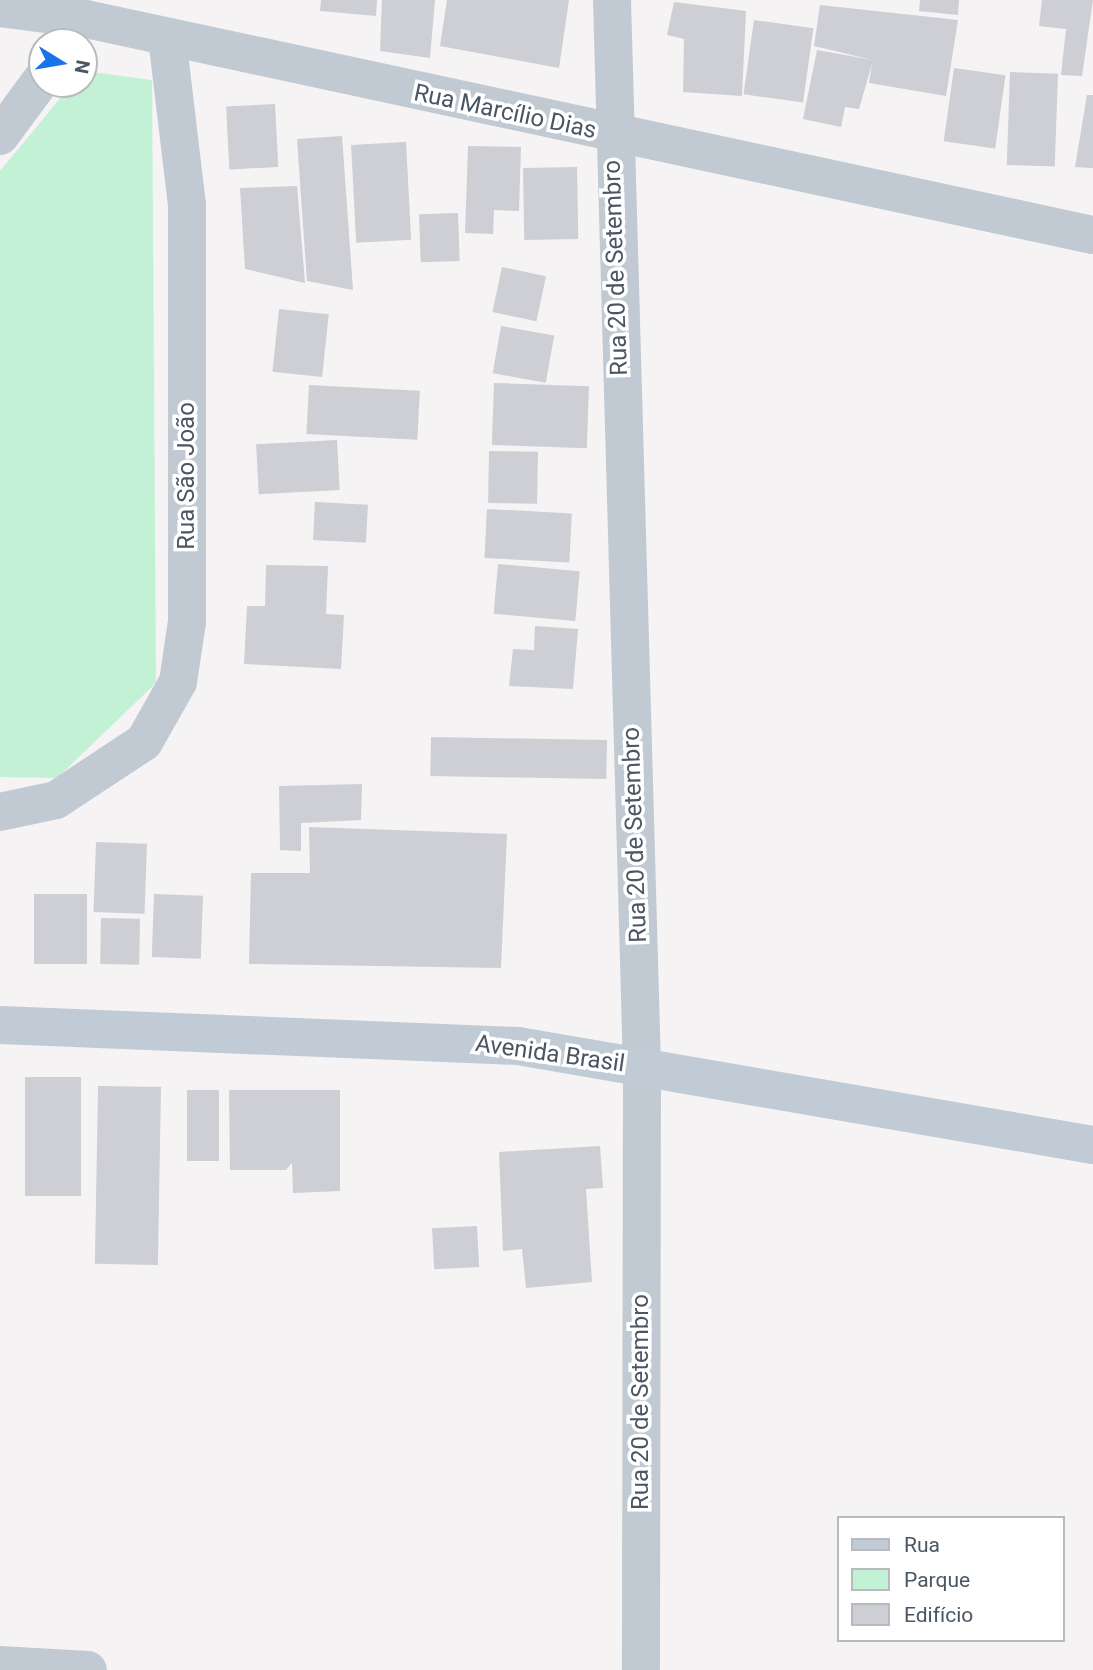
<!DOCTYPE html>
<html>
<head>
<meta charset="utf-8">
<style>
	body { margin:0 }
	#map { position:relative; width:1093px; height:1670px; overflow:hidden; background:#f5f3f3; font-family:Roboto,sans-serif }
	div>[style] { position:absolute }
	.green>* { inset:0; background:#c3f1d5 }
	.building>* { inset:0; background:#cdcfd5; transform-origin:0 0 }
	.street>* { height:38px; margin:-19px; padding:0 19px; transform-origin:19px; border-radius:19px; background:#c1cad2 }
	.secondary>* { height:38px; margin:-19px; padding:0 19px; transform-origin:19px; border-radius:19px; background:#c1cbd6 }
	span { translate:-50% -50%; white-space:nowrap; text-align:center; line-height:1.15; -webkit-text-stroke:7px #fff; paint-order:stroke }
	.street-label { font-size:24px; color:#4a5661 }
	.legend { position:absolute; left:837px; top:1516px; width:228px; height:126px; box-sizing:border-box; background:#fff; border:2px solid #b7bbc0; margin:0; padding:9px 12px; list-style:none; font-size:21px; color:#4a5661 }
	.legend li { display:flex; align-items:center; gap:14px; height:35px }
	.legend b { width:35px; border:2px solid #b7bbc0 }
	.north { position:absolute; left:28px; top:28px; width:70px; height:70px; box-sizing:border-box; background:#fff; border:2px solid #b7bbc0; border-radius:50%; rotate:101deg; font-size:19px; font-weight:700; line-height:28px; text-align:center; color:#4a5661 }
	.north::after { content:''; display:block; margin:auto; width:24px; height:32px; background:#1a73e8; clip-path:polygon(50% 0,100% 100%,50% 72%,0 100%) }
</style>
</head>
<body>
<div id="map">
	<div class="green">
		<div style="clip-path:polygon(84px 71px,152px 80px,156px 683px,57px 778px,0 777px,0 171px,72px 84px,84px 84px)"></div>
	</div>
	<div class="building">
		<div style="clip-path:polygon(321px 0,377px 0,376px 16px,320px 11px)"></div>
		<div style="clip-path:polygon(382px 0,435px 0,430px 58px,380px 51px)"></div>
		<div style="clip-path:polygon(447px 0,569px 0,559px 68px,440px 46px)"></div>
		<div style="clip-path:polygon(920px 0,959px 0,958px 15px,919px 11px)"></div>
		<div style="clip-path:polygon(1042px 0,1093px 0,1082px 76px,1061px 75px,1066px 29px,1039px 26px)"></div>
		<div style="clip-path:polygon(674px 2px,746px 11px,742px 96px,683px 92px,684px 39px,667px 35px)"></div>
		<div style="clip-path:polygon(820px 5px,958px 20px,946px 96px,869px 83px,872px 64px,859px 109px,845px 107px,841px 127px,803px 119px,817px 50px,873px 60px,814px 46px)"></div>
		<div style="left:754px;top:20px;width:60px;height:75px;rotate:8deg"></div>
		<div style="left:954px;top:68px;width:52px;height:74px;rotate:8deg"></div>
		<div style="left:1010px;top:72px;width:48px;height:93px;rotate:2deg"></div>
		<div style="clip-path:polygon(1087px 95px,1093px 95px,1093px 168px,1075px 167px)"></div>
		<div style="left:275px;top:104px;width:63px;height:49px;rotate:87deg"></div>
		<div style="clip-path:polygon(342px 136px,353px 290px,307px 281px,301px 197px,297px 139px)"></div>
		<div style="left:406px;top:142px;width:98px;height:55px;rotate:87deg"></div>
		<div style="clip-path:polygon(468px 146px,521px 147px,519px 211px,494px 210px,493px 234px,465px 233px)"></div>
		<div style="left:577px;top:167px;width:72px;height:54px;rotate:89deg"></div>
		<div style="clip-path:polygon(297px 186px,305px 283px,245px 269px,240px 188px)"></div>
		<div style="left:458px;top:213px;width:48px;height:39px;rotate:88deg"></div>
		<div style="left:502px;top:267px;width:45px;height:46px;rotate:12deg"></div>
		<div style="left:279px;top:309px;width:50px;height:63px;rotate:6deg"></div>
		<div style="left:501px;top:326px;width:54px;height:48px;rotate:10deg"></div>
		<div style="left:494px;top:383px;width:95px;height:62px;rotate:2deg"></div>
		<div style="left:309px;top:385px;width:111px;height:49px;rotate:3deg"></div>
		<div style="left:337px;top:440px;width:50px;height:81px;rotate:87deg"></div>
		<div style="left:489px;top:451px;width:49px;height:52px;rotate:1deg"></div>
		<div style="left:315px;top:502px;width:53px;height:38px;rotate:3deg"></div>
		<div style="left:487px;top:509px;width:85px;height:49px;rotate:3deg"></div>
		<div style="left:498px;top:564px;width:82px;height:50px;rotate:5deg"></div>
		<div style="clip-path:polygon(266px 565px,328px 566px,326px 614px,344px 615px,341px 669px,244px 664px,247px 606px,265px 606px)"></div>
		<div style="clip-path:polygon(535px 626px,578px 629px,573px 689px,509px 686px,513px 649px,534px 650px)"></div>
		<div style="left:431px;top:737px;width:176px;height:39px;rotate:1deg"></div>
		<div style="clip-path:polygon(362px 784px,361px 820px,301px 823px,301px 851px,280px 850px,279px 786px)"></div>
		<div style="clip-path:polygon(309px 827px,507px 834px,501px 968px,249px 964px,251px 873px,310px 873px)"></div>
		<div style="left:96px;top:842px;width:51px;height:70px;rotate:2deg"></div>
		<div style="left:34px;top:894px;width:53px;height:70px"></div>
		<div style="left:154px;top:894px;width:49px;height:63px;rotate:2deg"></div>
		<div style="left:101px;top:918px;width:39px;height:46px;rotate:1deg"></div>
		<div style="left:25px;top:1077px;width:56px;height:119px"></div>
		<div style="left:161px;top:1087px;width:178px;height:63px;rotate:91deg"></div>
		<div style="left:187px;top:1090px;width:32px;height:71px"></div>
		<div style="clip-path:polygon(229px 1090px,340px 1090px,340px 1191px,293px 1193px,292px 1163px,286px 1170px,230px 1170px)"></div>
		<div style="clip-path:polygon(600px 1146px,603px 1188px,586px 1189px,592px 1282px,526px 1288px,522px 1249px,503px 1251px,499px 1152px)"></div>
		<div style="left:477px;top:1226px;width:41px;height:45px;rotate:87deg"></div>
	</div>
	<div class="street">
		<div style="left:612px;top:0;width:1067px;rotate:88.39deg"></div>
		<div style="left:642px;top:1067px;width:603px;rotate:90.1deg"></div>
		<div style="left:0;top:8px;width:87px;rotate:7.3deg"></div>
		<div style="left:86px;top:19px;width:1030px;rotate:12.11deg"></div>
		<div style="left:0;top:136px;width:71px;rotate:-53.6deg"></div>
		<div style="left:0;top:812px;width:57px;rotate:-12.1deg"></div>
		<div style="left:56px;top:800px;width:105px;rotate:-33.4deg"></div>
		<div style="left:144px;top:742px;width:69px;rotate:-60.5deg"></div>
		<div style="left:178px;top:682px;width:61px;rotate:-81.5deg"></div>
		<div style="left:187px;top:622px;width:417px;rotate:-90deg"></div>
		<div style="left:187px;top:205px;width:168px;rotate:-96.8deg"></div>
		<div style="left:0;top:1665px;width:88px;rotate:3.3deg"></div>
	</div>
	<div class="secondary">
		<div style="left:0;top:1025px;width:518px;rotate:2.32deg"></div>
		<div style="left:518px;top:1046px;width:583px;rotate:9.77deg"></div>
	</div>
	<div class="street-label">
		<span style="left:505px;top:112px;rotate:12deg">Rua Marcílio Dias</span>
		<span style="left:616px;top:268px;rotate:-92deg">Rua 20 de Setembro</span>
		<span style="left:187px;top:476px;rotate:-90deg">Rua São João</span>
		<span style="left:635px;top:835px;rotate:-92deg">Rua 20 de Setembro</span>
		<span style="left:550px;top:1054px;rotate:8deg">Avenida Brasil</span>
		<span style="left:641px;top:1402px;rotate:-90deg">Rua 20 de Setembro</span>
	</div>
	<ul class="legend">
	<li><b style="height:9px;background:#c1cbd6"></b>Rua</li>
	<li><b style="height:19px;background:#c3f1d5"></b>Parque</li>
	<li><b style="height:19px;background:#cdcfd5"></b>Edifício</li>
	</ul>
	<div class="north">N</div>
</div>
</body>
</html>
